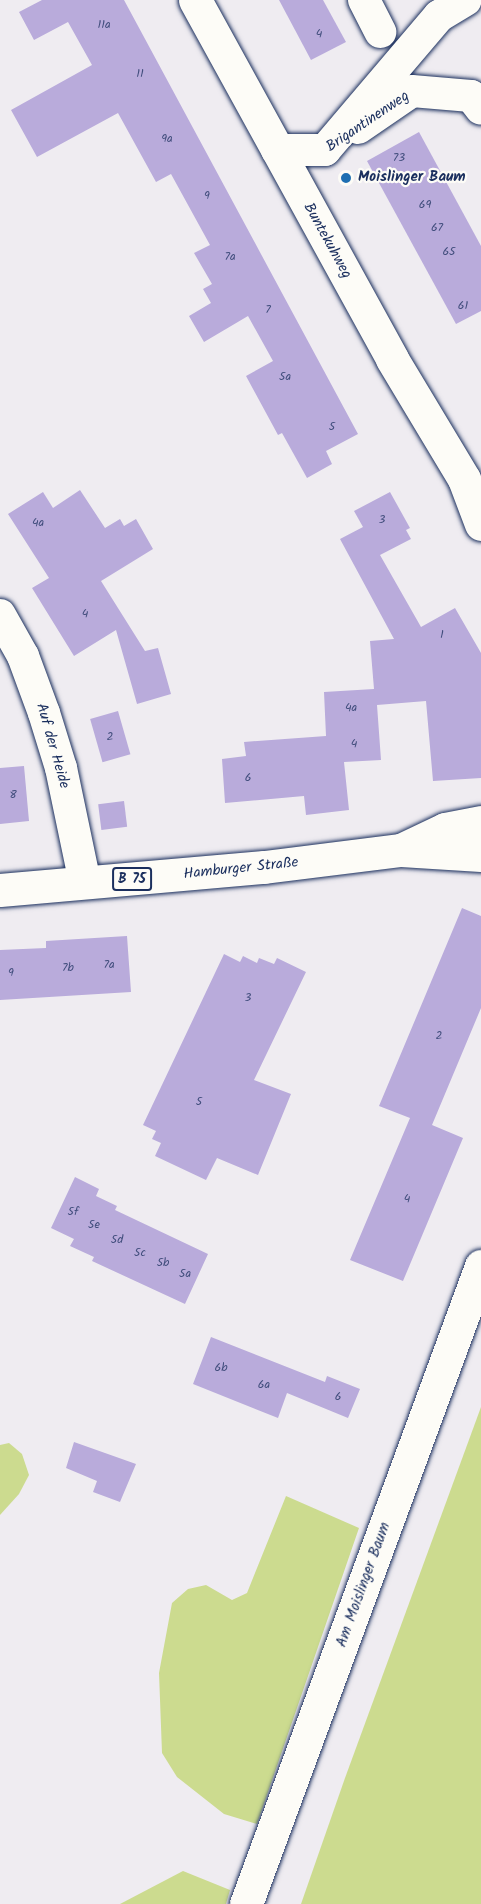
<!DOCTYPE html>
<html>
<head>
<meta charset="utf-8">
<style>
	body { margin:0 }
	#map { position:relative; width:481px; height:1904px; overflow:hidden; background:#efecf1; font-family:Kalam,sans-serif }
	div>[style] { position:absolute }
	.green>* { inset:0; background:#ccdb8f }
	.building>* { inset:0; background:#b9abdb; transform-origin:0 0 }
	.roads { filter:drop-shadow(0 0 2px #1b2f5e) drop-shadow(0 0 2px #1b2f5e) }
	.minor>* { height:32px; margin:-16px; padding:0 16px; transform-origin:16px; border-radius:16px; background:#fdfcf7 }
	.major>* { height:33px; margin:-16.5px; padding:0 16.5px; transform-origin:16.5px; border-radius:16.5px; background:#fdfcf7 }
	.dots>* { width:16px; height:16px; translate:-50% -50%; box-sizing:border-box; border:3px solid #fdfcf7; border-radius:50% }
	span { translate:-50% -50%; white-space:nowrap; text-align:center; line-height:1.15; -webkit-text-stroke:4.5px #fdfcf7; paint-order:stroke }
	.number-label { font-size:12px; color:#424e7d }
	.number-label span { -webkit-text-stroke-width:0 }
	.shield-label span { padding:2px 4px; background:#fdfcf7; border:2px solid; border-radius:4px; -webkit-text-stroke-width:0 }
	.shield-label { font-size:14px; color:#1b2f5e; font-weight:700 }
	.street-label { font-size:15px; color:#1b2f5e }
	.poi-label { font-size:15px; color:#1b2f5e; font-weight:700 }
	.left { translate:0 -50%; text-align:left }
</style>
</head>
<body>
<div id="map">
	<div class="green">
		<div style="clip-path:polygon(481px 1407px,481px 1904px,301px 1904px,345px 1778px)"></div>
		<div style="clip-path:polygon(9px 1443px,22px 1454px,29px 1475px,19px 1494px,0 1515px,0 1445px)"></div>
		<div style="clip-path:polygon(286px 1496px,359px 1528px,257px 1824px,224px 1814px,177px 1777px,162px 1753px,159px 1673px,172px 1603px,188px 1589px,206px 1585px,232px 1600px,247px 1593px)"></div>
		<div style="clip-path:polygon(183px 1871px,230px 1890px,226px 1904px,120px 1904px)"></div>
	</div>
	<div class="building">
		<div style="clip-path:polygon(42px 0,124px 0,358px 434px,326px 451px,332px 464px,307px 478px,282px 433px,278px 435px,246px 376px,273px 361px,248px 316px,204px 342px,189px 316px,211px 303px,203px 289px,212px 284px,194px 253px,210px 245px,171px 174px,156px 182px,118px 113px,37px 157px,11px 110px,92px 65px,68px 22px,34px 40px,19px 12px)"></div>
		<div style="clip-path:polygon(279px 0,323px 0,346px 42px,311px 60px)"></div>
		<div style="clip-path:polygon(419px 132px,481px 246px,481px 311px,456px 324px,367px 161px)"></div>
		<div style="clip-path:polygon(80px 490px,105px 528px,120px 519px,124px 526px,136px 519px,153px 549px,101px 581px,145px 651px,158px 648px,171px 694px,137px 704px,116px 630px,74px 656px,32px 588px,49px 578px,8px 514px,43px 492px,53px 508px)"></div>
		<div style="clip-path:polygon(390px 492px,410px 528px,406px 530px,411px 539px,380px 555px,421px 627px,455px 608px,481px 653px,481px 778px,433px 781px,426px 701px,377px 705px,381px 760px,344px 762px,349px 810px,306px 815px,304px 796px,225px 803px,222px 759px,246px 756px,244px 742px,326px 736px,324px 692px,374px 689px,370px 641px,394px 639px,340px 539px,363px 527px,354px 511px)"></div>
		<div style="left:118px;top:711px;width:45px;height:29px;rotate:74deg"></div>
		<div style="clip-path:polygon(24px 766px,29px 821px,0 824px,0 768px)"></div>
		<div style="left:124px;top:801px;width:26px;height:26px;rotate:83deg"></div>
		<div style="clip-path:polygon(462px 908px,481px 916px,481px 1008px,432px 1125px,463px 1138px,403px 1281px,350px 1260px,410px 1118px,379px 1106px)"></div>
		<div style="clip-path:polygon(127px 936px,131px 992px,0 1000px,0 950px,46px 948px,46px 941px)"></div>
		<div style="clip-path:polygon(224px 954px,240px 962px,243px 956px,257px 963px,259px 958px,274px 964px,277px 958px,306px 972px,254px 1080px,291px 1094px,258px 1175px,217px 1158px,206px 1180px,155px 1156px,161px 1143px,152px 1139px,156px 1131px,143px 1125px)"></div>
		<div style="clip-path:polygon(75px 1177px,99px 1189px,96px 1196px,117px 1206px,115px 1210px,208px 1254px,185px 1304px,92px 1261px,94px 1257px,70px 1246px,74px 1239px,51px 1228px)"></div>
		<div style="clip-path:polygon(211px 1337px,325px 1382px,327px 1376px,360px 1389px,348px 1418px,287px 1393px,278px 1418px,193px 1384px)"></div>
		<div style="clip-path:polygon(74px 1442px,136px 1464px,120px 1502px,93px 1492px,97px 1481px,66px 1468px)"></div>
	</div>
	<div class="roads">
		<div class="minor">
			<div style="left:364px;top:0;width:36px;rotate:63deg"></div>
			<div style="left:358px;top:128px;width:65px;rotate:-34.4deg"></div>
			<div style="left:412px;top:91px;width:59px;rotate:4.8deg"></div>
			<div style="left:471px;top:96px;width:16px;rotate:52deg"></div>
			<div style="left:277px;top:150px;width:48px"></div>
			<div style="left:325px;top:150px;width:176px;rotate:-49.6deg"></div>
			<div style="left:439px;top:16px;width:31px;rotate:-31deg"></div>
			<div style="left:0;top:615px;width:47px;rotate:60.7deg"></div>
			<div style="left:23px;top:656px;width:61px;rotate:69.8deg"></div>
			<div style="left:44px;top:713px;width:58px;rotate:72.8deg"></div>
			<div style="left:61px;top:768px;width:117px;rotate:78.2deg"></div>
		</div>
		<div class="major">
			<div style="left:195px;top:0;width:409px;rotate:61.2deg"></div>
			<div style="left:392px;top:359px;width:140px;rotate:59deg"></div>
			<div style="left:464px;top:479px;width:48px;rotate:69.3deg"></div>
			<div style="left:401px;top:850px;width:49px;rotate:-25.5deg"></div>
			<div style="left:445px;top:829px;width:37px;rotate:-11deg"></div>
			<div style="left:0;top:890px;width:265px;rotate:-5deg"></div>
			<div style="left:264px;top:867px;width:138px;rotate:-7.1deg"></div>
			<div style="left:401px;top:850px;width:80px;rotate:3.6deg"></div>
			<div style="left:246px;top:1904px;width:680px;rotate:-69.78deg"></div>
		</div>
	</div>
	<div class="dots">
		<div style="left:346px;top:178px;background:#1f6fb2"></div>
	</div>
	<div class="number-label">
		<span style="left:104px;top:25px">11a</span>
		<span style="left:319px;top:34px">4</span>
		<span style="left:140px;top:74px">11</span>
		<span style="left:167px;top:139px">9a</span>
		<span style="left:399px;top:158px">73</span>
		<span style="left:207px;top:196px">9</span>
		<span style="left:425px;top:205px">69</span>
		<span style="left:437px;top:228px">67</span>
		<span style="left:449px;top:252px">65</span>
		<span style="left:230px;top:257px">7a</span>
		<span style="left:463px;top:306px">61</span>
		<span style="left:268px;top:310px">7</span>
		<span style="left:285px;top:377px">5a</span>
		<span style="left:332px;top:427px">5</span>
		<span style="left:382px;top:520px">3</span>
		<span style="left:38px;top:523px">4a</span>
		<span style="left:85px;top:614px">4</span>
		<span style="left:442px;top:635px">1</span>
		<span style="left:351px;top:708px">4a</span>
		<span style="left:110px;top:737px">2</span>
		<span style="left:354px;top:744px">4</span>
		<span style="left:248px;top:778px">6</span>
		<span style="left:13px;top:795px">8</span>
		<span style="left:109px;top:965px">7a</span>
		<span style="left:68px;top:968px">7b</span>
		<span style="left:11px;top:973px">9</span>
		<span style="left:248px;top:998px">3</span>
		<span style="left:439px;top:1036px">2</span>
		<span style="left:199px;top:1102px">5</span>
		<span style="left:407px;top:1199px">4</span>
		<span style="left:73px;top:1212px">5f</span>
		<span style="left:94px;top:1225px">5e</span>
		<span style="left:117px;top:1240px">5d</span>
		<span style="left:140px;top:1253px">5c</span>
		<span style="left:163px;top:1263px">5b</span>
		<span style="left:185px;top:1274px">5a</span>
		<span style="left:221px;top:1368px">6b</span>
		<span style="left:264px;top:1385px">6a</span>
		<span style="left:338px;top:1397px">6</span>
	</div>
	<div class="shield-label">
		<span style="left:132px;top:879px">B 75</span>
	</div>
	<div class="street-label">
		<span style="left:368px;top:122px;rotate:-34deg">Brigantinenweg</span>
		<span style="left:327px;top:241px;rotate:61deg">Buntekuhweg</span>
		<span style="left:52px;top:746px;rotate:74deg">Auf der Heide</span>
		<span style="left:241px;top:869px;rotate:-6deg">Hamburger Straße</span>
		<span style="left:364px;top:1585px;rotate:-70deg">Am Moislinger Baum</span>
	</div>
	<div class="poi-label">
		<span class="left" style="left:358px;top:178px">Moislinger Baum</span>
	</div>
</div>
</body>
</html>
